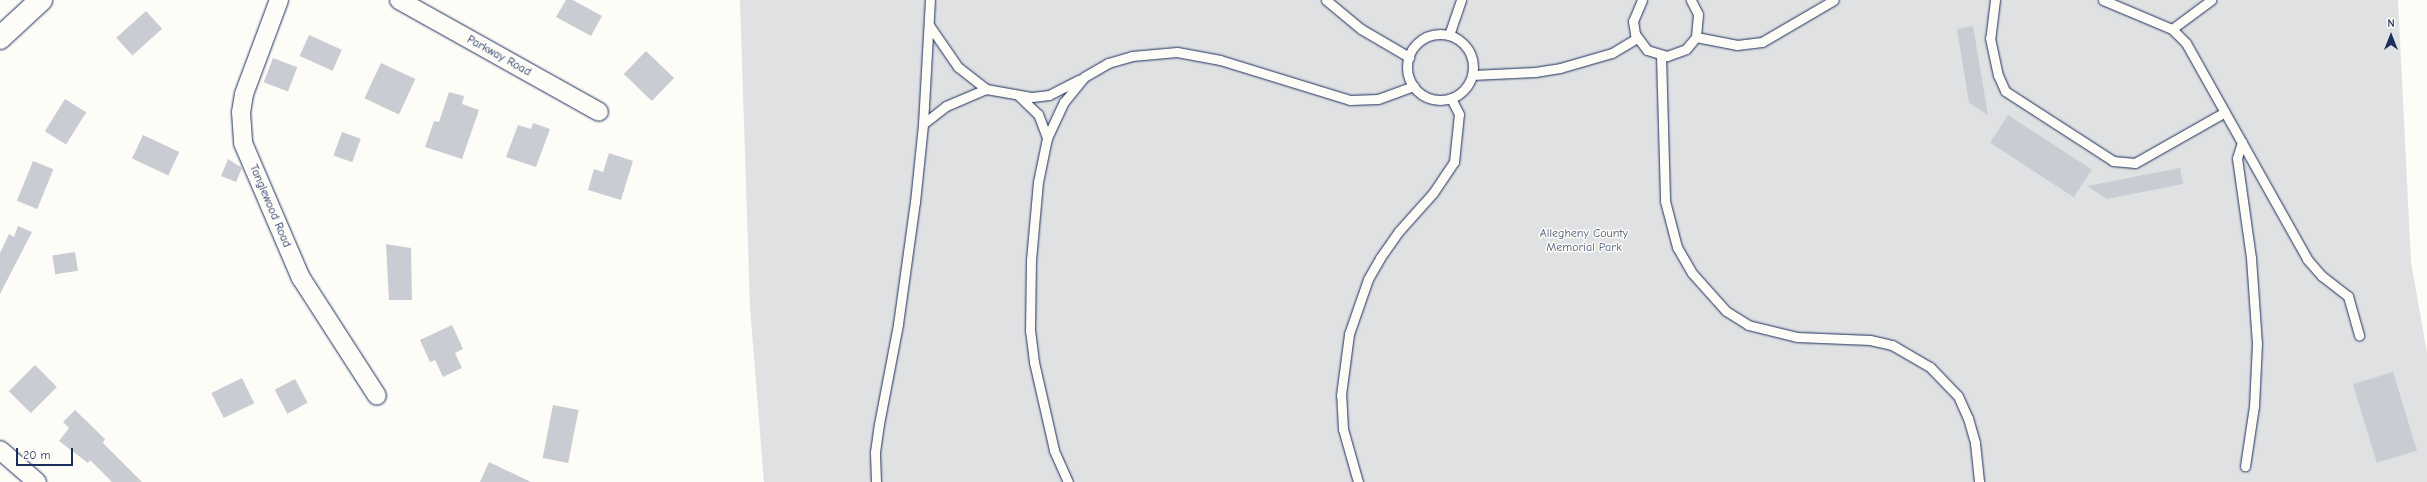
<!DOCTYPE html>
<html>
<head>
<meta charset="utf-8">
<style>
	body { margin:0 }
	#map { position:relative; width:2427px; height:482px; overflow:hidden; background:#fdfcf7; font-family:"Comic Neue",sans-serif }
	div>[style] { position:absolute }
	.green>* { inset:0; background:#e0e1e3 }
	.building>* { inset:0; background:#c9ccd3; transform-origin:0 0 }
	.roads { filter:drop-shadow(0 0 1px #1b2f5e) drop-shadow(0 0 1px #1b2f5e) }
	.service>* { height:9px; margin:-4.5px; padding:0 4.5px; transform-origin:4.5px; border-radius:4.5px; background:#fdfcf7 }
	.service>.ring { margin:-4.5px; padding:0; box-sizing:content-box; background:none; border:9px solid #fdfcf7; border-radius:50% }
	.minor>* { height:18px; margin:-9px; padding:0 9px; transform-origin:9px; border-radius:9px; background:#fdfcf7 }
	.primary>* { height:22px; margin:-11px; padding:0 11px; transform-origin:11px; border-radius:11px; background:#fdfcf7 }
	span { translate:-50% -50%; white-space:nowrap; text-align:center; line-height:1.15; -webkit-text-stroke:3px #fdfcf7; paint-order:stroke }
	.street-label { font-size:12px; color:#1b2f5e }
	.park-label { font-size:12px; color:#4c5c7f }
	.north { position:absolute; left:2371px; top:16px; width:40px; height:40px; -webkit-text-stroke:3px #fdfcf7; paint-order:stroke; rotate:0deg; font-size:11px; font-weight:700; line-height:16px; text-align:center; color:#1b2f5e }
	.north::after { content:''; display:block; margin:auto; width:14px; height:18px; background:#1b2f5e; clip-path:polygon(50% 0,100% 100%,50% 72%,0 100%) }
	.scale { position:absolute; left:16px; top:448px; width:57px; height:18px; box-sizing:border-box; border:2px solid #1b2f5e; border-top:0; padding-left:5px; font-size:12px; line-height:14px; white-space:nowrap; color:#1b2f5e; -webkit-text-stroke:3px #fdfcf7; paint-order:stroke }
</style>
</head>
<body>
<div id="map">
	<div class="green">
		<div style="clip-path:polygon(740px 0,2398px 0,2411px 262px,2427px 353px,2427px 482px,764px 482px,750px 308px)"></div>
	</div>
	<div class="building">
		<div style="clip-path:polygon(566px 0,573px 0,602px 16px,591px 36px,556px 17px)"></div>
		<div style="left:146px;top:11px;width:24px;height:40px;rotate:48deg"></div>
		<div style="clip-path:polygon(1973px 26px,1988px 115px,1969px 103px,1957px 29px)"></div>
		<div style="left:309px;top:35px;width:36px;height:23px;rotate:24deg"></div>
		<div style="left:646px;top:51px;width:39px;height:32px;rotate:44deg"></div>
		<div style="left:273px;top:58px;width:26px;height:26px;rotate:21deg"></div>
		<div style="left:381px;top:63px;width:38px;height:39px;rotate:25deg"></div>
		<div style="clip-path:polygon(449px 92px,464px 96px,462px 104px,479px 110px,462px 159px,425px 147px,434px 121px,439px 122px)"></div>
		<div style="left:65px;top:99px;width:25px;height:38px;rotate:32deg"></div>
		<div style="left:2008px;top:115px;width:100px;height:33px;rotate:33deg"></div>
		<div style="clip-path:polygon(533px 123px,550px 129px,536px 167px,506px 157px,518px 125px,531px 129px)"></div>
		<div style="left:342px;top:132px;width:20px;height:25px;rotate:20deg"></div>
		<div style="left:143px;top:135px;width:40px;height:26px;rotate:25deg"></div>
		<div style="clip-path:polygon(609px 153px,633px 161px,621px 200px,588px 190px,594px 169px,603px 172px)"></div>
		<div style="clip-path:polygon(228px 159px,242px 168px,236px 182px,221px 176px)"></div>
		<div style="left:33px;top:161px;width:22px;height:43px;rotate:22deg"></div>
		<div style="clip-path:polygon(2180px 168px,2183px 184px,2107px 199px,2087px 186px)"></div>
		<div style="clip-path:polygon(18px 226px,32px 232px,0 294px,0 253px,9px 234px,14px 237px)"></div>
		<div style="clip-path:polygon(386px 244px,411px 248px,412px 300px,389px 300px)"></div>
		<div style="left:75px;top:252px;width:19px;height:23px;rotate:81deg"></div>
		<div style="clip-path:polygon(452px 325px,463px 349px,455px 353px,462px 368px,443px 377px,435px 360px,430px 362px,420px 340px)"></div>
		<div style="left:35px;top:365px;width:31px;height:37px;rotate:45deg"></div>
		<div style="left:2393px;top:372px;width:82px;height:42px;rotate:73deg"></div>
		<div style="left:242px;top:378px;width:28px;height:34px;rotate:64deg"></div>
		<div style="left:295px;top:379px;width:27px;height:23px;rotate:62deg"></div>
		<div style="left:553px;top:405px;width:26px;height:54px;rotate:11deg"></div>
		<div style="clip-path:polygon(75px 410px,105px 439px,103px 443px,142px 482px,112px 482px,90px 460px,88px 463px,59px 441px,69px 428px,63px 422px)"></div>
		<div style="clip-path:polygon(489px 462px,531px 482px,480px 482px)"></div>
	</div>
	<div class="roads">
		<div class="service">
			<div style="left:1326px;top:0;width:45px;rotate:39.6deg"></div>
			<div style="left:1361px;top:29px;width:56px;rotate:30.3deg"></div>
			<div style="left:1642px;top:0;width:23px;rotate:113deg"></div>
			<div style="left:1633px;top:21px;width:13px;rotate:81deg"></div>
			<div style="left:1635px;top:34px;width:20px;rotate:53deg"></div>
			<div style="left:1647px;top:50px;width:21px;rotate:17deg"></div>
			<div style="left:1667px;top:56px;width:20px;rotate:-20deg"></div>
			<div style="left:1686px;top:49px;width:16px;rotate:-50deg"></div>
			<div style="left:1696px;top:37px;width:23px;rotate:-85deg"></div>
			<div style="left:1698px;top:14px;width:16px;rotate:-117deg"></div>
			<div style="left:1995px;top:0;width:38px;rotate:97deg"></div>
			<div style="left:1990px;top:38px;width:38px;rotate:78deg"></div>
			<div style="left:1998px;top:75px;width:17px;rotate:66deg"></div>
			<div style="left:2005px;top:91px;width:129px;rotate:32.9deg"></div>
			<div style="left:2113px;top:161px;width:22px;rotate:5deg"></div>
			<div style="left:2135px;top:163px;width:103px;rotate:-29.5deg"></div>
			<div style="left:2103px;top:0;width:75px;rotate:22.8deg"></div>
			<div style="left:2172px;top:29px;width:20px;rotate:45deg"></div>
			<div style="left:2186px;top:43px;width:248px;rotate:60.7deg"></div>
			<div style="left:2307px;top:259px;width:23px;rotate:49deg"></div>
			<div style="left:2322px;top:276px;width:33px;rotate:38deg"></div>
			<div style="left:2348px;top:296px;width:41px;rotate:74.2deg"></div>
			<div style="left:929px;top:25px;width:51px;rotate:55.4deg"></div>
			<div style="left:958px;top:67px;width:36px;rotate:38deg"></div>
			<div style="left:986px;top:89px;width:47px;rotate:9.9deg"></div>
			<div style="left:1032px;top:97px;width:17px;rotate:-7deg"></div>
			<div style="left:1049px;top:95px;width:34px;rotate:-27deg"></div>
			<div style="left:2172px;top:29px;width:49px;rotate:-36.6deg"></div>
			<div class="ring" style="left:1407px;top:34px;width:57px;height:57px"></div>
			<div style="left:1449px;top:35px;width:37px;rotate:-71deg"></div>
			<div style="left:1696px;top:37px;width:42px;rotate:11deg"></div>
			<div style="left:1737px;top:45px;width:25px;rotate:-7deg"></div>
			<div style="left:1762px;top:42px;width:83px;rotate:-30.3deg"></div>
			<div style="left:1661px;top:55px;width:146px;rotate:88.4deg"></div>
			<div style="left:1665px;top:201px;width:48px;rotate:75.4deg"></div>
			<div style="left:1677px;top:247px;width:30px;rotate:60deg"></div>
			<div style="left:1692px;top:273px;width:51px;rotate:48.2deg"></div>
			<div style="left:1726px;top:311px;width:26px;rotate:32deg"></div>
			<div style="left:1748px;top:325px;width:50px;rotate:13.8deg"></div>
			<div style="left:1797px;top:337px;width:73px;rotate:2.4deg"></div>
			<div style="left:1870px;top:340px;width:23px;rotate:13deg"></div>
			<div style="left:1892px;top:345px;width:44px;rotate:30.1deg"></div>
			<div style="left:1930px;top:367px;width:40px;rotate:46deg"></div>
			<div style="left:1958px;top:396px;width:24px;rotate:66deg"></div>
			<div style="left:1968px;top:418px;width:26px;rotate:74deg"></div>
			<div style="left:1975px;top:443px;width:39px;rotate:84deg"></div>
			<div style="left:1472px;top:75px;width:63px;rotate:-2.7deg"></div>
			<div style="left:1535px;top:72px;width:25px;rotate:-9deg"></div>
			<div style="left:1560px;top:68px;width:54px;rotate:-16.1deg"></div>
			<div style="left:1612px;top:53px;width:29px;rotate:-31deg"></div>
			<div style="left:1018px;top:95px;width:28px;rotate:44deg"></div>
			<div style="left:1038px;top:114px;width:26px;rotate:69deg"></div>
			<div style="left:923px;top:124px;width:29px;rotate:-38deg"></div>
			<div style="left:946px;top:106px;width:43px;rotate:-23deg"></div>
			<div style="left:2242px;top:142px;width:17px;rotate:107deg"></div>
			<div style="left:2237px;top:158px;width:101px;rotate:82deg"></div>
			<div style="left:2251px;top:258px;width:85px;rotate:86deg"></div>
			<div style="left:2257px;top:343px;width:63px;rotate:92.7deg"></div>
			<div style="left:2254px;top:406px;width:61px;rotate:98.5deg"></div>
			<div style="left:876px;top:482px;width:30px;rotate:-92deg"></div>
			<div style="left:875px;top:452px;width:28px;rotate:-82deg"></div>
			<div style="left:879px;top:424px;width:102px;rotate:-79.2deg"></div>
			<div style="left:898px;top:324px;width:123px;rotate:-82.1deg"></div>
			<div style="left:915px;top:202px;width:78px;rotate:-84.1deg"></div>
			<div style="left:923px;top:124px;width:124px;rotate:-86.8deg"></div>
			<div style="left:1068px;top:482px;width:35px;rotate:-114deg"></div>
			<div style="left:1054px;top:450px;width:90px;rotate:-102.8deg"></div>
			<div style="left:1034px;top:362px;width:31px;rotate:-97deg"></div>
			<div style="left:1030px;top:331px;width:71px;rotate:-89.2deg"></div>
			<div style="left:1031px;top:260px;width:78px;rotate:-84.9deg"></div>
			<div style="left:1038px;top:182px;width:45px;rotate:-78.4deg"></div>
			<div style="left:1047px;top:138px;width:40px;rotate:-65deg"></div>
			<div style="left:1064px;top:102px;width:32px;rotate:-51deg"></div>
			<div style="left:1084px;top:77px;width:28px;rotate:-30deg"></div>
			<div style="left:1108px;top:63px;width:25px;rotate:-16deg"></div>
			<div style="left:1132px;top:56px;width:45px;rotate:-5.1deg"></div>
			<div style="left:1177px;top:52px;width:44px;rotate:10.5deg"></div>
			<div style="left:1220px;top:60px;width:136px;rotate:17.1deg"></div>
			<div style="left:1350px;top:100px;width:28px;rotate:-2deg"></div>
			<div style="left:1378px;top:99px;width:38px;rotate:-20deg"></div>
			<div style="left:1358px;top:482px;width:55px;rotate:-105.8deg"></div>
			<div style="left:1343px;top:429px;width:34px;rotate:-93deg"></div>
			<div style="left:1341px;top:395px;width:62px;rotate:-82.5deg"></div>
			<div style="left:1349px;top:334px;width:58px;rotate:-70.9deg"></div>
			<div style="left:1368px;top:279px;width:24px;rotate:-60deg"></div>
			<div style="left:1380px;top:258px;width:33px;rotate:-55deg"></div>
			<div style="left:1399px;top:231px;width:51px;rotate:-48.2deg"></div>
			<div style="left:1433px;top:193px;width:37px;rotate:-56deg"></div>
			<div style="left:1454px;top:162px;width:48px;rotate:-84.1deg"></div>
			<div style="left:1459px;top:114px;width:18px;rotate:-117deg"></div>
		</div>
		<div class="minor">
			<div style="left:279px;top:0;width:100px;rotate:110.4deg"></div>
			<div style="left:244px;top:94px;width:18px;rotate:99deg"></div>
			<div style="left:241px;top:112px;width:31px;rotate:86deg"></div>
			<div style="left:243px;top:143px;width:147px;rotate:66.8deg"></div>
			<div style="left:301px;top:278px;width:140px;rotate:57.2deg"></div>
			<div style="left:399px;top:0;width:229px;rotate:29.2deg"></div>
			<div style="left:0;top:450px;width:49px;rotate:40.9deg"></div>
		</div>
		<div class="primary">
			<div style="left:0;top:38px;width:56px;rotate:-42.8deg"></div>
		</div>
	</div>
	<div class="street-label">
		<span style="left:499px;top:56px;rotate:29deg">Parkway Road</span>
		<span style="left:270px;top:206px;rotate:67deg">Tanglewood Road</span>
	</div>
	<div class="park-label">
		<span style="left:1584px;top:241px">Allegheny County<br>Memorial Park</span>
	</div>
	<div class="north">N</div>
	<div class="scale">20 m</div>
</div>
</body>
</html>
